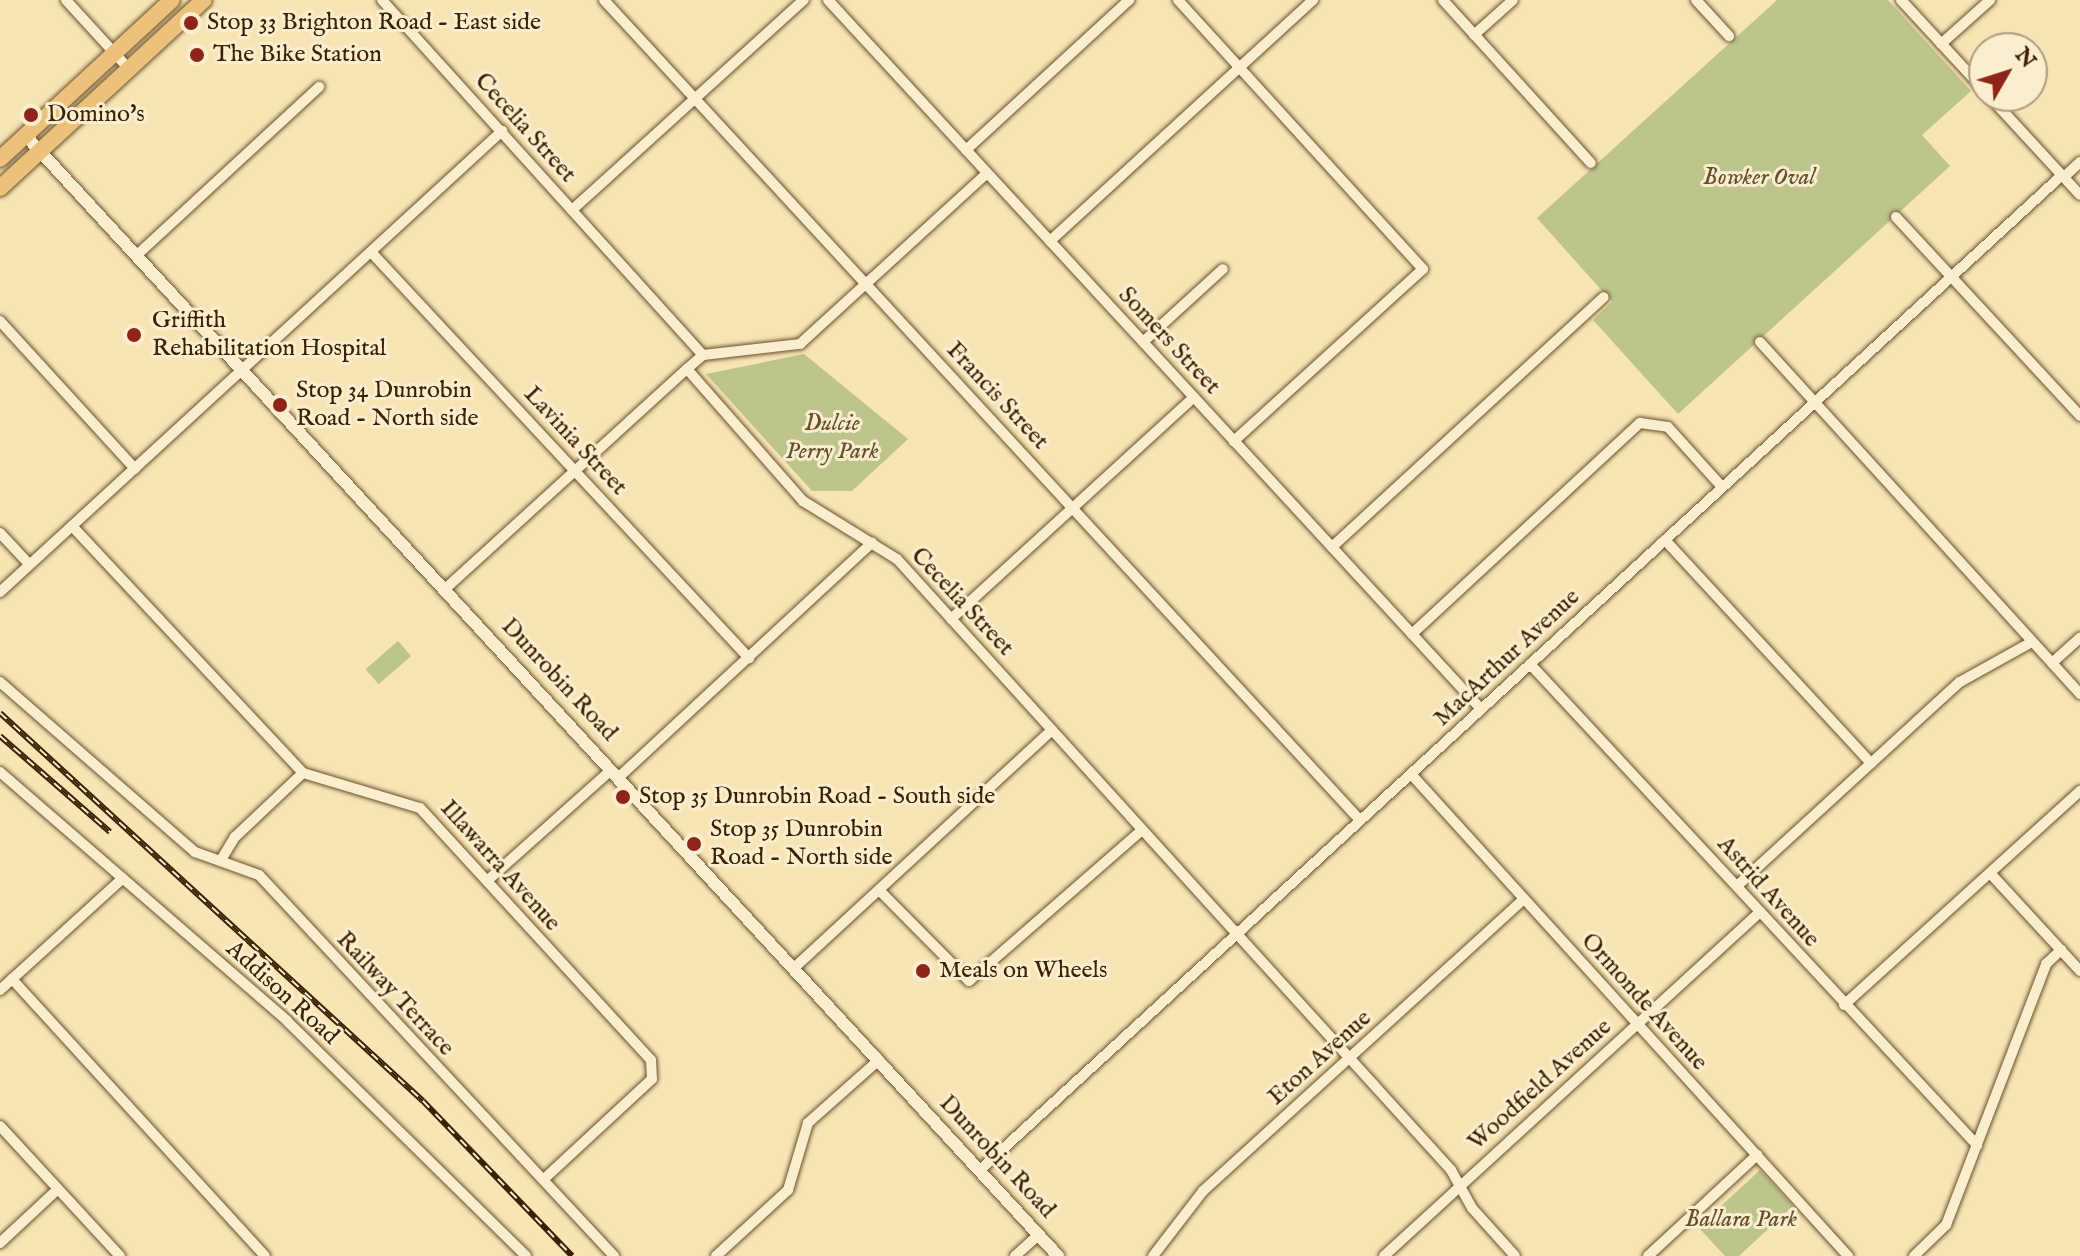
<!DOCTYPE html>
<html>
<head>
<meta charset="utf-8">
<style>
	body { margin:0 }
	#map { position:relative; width:2080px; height:1256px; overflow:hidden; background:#f8e5b5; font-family:"IM FELL English",serif }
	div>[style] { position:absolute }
	.green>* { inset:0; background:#bdc58d; transform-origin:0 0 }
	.roads { filter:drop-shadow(0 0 2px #6a512e) drop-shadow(0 0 2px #6a512e) }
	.minor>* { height:10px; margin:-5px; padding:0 5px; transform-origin:5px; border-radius:5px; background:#faeecf }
	.tertiary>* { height:12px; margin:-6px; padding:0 6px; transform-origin:6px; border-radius:6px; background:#faeecf }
	.primary>* { height:16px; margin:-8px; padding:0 8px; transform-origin:8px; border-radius:8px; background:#ecc27a }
	.rail>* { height:6px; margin-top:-3px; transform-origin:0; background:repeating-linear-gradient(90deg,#faeecf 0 9px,#3b2001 0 18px); box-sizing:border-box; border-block:2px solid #3b2001 }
	.dots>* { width:22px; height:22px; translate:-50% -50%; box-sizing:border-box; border:4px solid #faeecf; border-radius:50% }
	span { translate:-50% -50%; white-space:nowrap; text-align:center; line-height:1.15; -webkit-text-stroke:6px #faeecf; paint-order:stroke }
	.poi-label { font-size:24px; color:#3b2001 }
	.left { translate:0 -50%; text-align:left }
	.street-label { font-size:24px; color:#3b2001 }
	.park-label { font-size:24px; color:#62522b; font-style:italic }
	.north { position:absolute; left:1968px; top:32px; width:80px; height:80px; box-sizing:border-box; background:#faeecf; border:2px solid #ae9c7d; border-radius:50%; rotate:51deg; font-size:22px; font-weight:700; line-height:32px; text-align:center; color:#3b2001 }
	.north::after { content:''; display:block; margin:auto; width:28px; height:36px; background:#8f2418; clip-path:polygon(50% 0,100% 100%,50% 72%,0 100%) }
</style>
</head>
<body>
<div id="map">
	<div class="green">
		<div style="clip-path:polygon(1777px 0,1888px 0,1971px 91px,1922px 135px,1950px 166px,1678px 414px,1593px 320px,1612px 302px,1537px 218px)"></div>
		<div style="clip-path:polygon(804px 354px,908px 439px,852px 491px,812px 491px,706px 374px)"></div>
		<div style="left:398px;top:641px;width:20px;height:43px;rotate:49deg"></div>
		<div style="clip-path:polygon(1760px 1170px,1793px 1206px,1739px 1256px,1725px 1256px,1698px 1227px)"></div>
	</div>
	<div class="roads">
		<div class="minor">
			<div style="left:66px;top:0;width:93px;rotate:47.6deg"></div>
			<div style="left:382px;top:0;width:479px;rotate:47.9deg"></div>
			<div style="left:703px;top:355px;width:21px;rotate:139deg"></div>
			<div style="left:687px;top:369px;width:176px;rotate:48.7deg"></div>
			<div style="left:803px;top:501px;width:110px;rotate:31.7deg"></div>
			<div style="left:897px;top:559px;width:825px;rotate:47.8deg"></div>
			<div style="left:1451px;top:1170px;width:43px;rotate:61.1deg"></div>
			<div style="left:1472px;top:1208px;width:64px;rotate:48.1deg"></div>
			<div style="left:604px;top:0;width:1115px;rotate:47.33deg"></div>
			<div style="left:828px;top:0;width:964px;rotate:47.35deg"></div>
			<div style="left:1178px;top:0;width:364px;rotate:47.7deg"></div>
			<div style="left:1423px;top:269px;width:256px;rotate:137.7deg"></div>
			<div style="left:1443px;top:0;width:220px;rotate:47.8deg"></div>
			<div style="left:1696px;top:0;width:49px;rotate:47.5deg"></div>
			<div style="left:1901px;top:0;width:122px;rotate:47.3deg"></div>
			<div style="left:1474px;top:35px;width:52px;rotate:-41.9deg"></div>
			<div style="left:1941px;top:44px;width:66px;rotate:-41.9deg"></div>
			<div style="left:1989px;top:96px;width:134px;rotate:47.4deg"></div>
			<div style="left:966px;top:150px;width:222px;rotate:-42.6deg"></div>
			<div style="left:2064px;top:177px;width:22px;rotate:-43deg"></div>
			<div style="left:572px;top:210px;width:313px;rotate:-42.2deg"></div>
			<div style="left:1896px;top:217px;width:271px;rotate:47.2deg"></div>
			<div style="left:1050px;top:241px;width:357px;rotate:-42.5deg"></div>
			<div style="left:371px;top:252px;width:555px;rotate:47.05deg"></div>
			<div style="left:137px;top:255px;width:248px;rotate:-42.7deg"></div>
			<div style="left:0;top:321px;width:200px;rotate:47.6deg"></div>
			<div style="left:1143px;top:342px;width:108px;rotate:-42.4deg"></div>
			<div style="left:1760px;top:342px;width:476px;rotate:47.7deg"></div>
			<div style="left:703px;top:355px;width:98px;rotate:-6.5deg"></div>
			<div style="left:800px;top:344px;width:253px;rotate:-42.4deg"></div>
			<div style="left:72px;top:526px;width:338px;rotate:46.9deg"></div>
			<div style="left:303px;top:773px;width:122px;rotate:16.7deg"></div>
			<div style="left:420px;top:808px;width:342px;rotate:47.5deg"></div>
			<div style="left:651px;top:1060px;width:19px;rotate:87deg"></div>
			<div style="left:652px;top:1079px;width:147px;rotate:137.2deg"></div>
			<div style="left:0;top:533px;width:42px;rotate:46.9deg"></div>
			<div style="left:1665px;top:540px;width:304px;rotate:47.3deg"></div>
			<div style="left:1332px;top:547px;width:369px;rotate:-42.6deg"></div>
			<div style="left:445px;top:589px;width:327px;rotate:-42.3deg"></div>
			<div style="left:0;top:592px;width:682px;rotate:-42.56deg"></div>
			<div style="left:951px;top:619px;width:329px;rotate:-42.4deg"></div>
			<div style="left:1412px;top:634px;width:311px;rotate:-42.8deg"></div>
			<div style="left:1640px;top:423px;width:28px;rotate:8deg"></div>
			<div style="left:1668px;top:427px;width:81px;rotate:48deg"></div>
			<div style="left:2052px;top:663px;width:38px;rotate:-42deg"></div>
			<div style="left:1530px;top:664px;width:657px;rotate:47.1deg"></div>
			<div style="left:0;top:682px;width:259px;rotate:41.1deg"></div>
			<div style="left:195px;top:852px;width:68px;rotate:19.8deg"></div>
			<div style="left:259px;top:875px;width:521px;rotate:47.02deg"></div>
			<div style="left:0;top:772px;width:380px;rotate:40.9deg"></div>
			<div style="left:287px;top:1021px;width:335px;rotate:44.5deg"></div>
			<div style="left:1411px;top:774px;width:651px;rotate:47.8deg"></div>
			<div style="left:619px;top:777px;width:345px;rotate:-42.8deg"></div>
			<div style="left:221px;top:860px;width:27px;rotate:-59deg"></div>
			<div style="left:235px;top:837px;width:93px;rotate:-43.3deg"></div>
			<div style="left:1990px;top:873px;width:133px;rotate:47.4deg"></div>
			<div style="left:487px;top:881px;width:166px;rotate:-41.8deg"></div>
			<div style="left:1737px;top:886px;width:302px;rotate:-42.5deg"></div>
			<div style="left:1960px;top:682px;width:82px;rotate:-29.1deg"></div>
			<div style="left:879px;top:890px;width:128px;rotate:45.3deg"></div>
			<div style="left:969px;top:981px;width:230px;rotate:-41.1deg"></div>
			<div style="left:794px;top:968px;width:351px;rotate:-42.7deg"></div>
			<div style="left:12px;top:979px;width:375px;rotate:47.6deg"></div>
			<div style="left:0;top:990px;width:166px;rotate:-42.3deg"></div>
			<div style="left:1844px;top:1005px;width:319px;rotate:-42.2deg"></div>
			<div style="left:0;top:1126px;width:177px;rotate:47.3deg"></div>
			<div style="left:979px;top:1171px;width:1471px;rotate:-42.6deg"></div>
			<div style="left:0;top:1243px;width:79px;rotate:-43deg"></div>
			<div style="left:716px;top:1256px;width:98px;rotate:-42.5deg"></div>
			<div style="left:788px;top:1190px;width:70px;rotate:-73.4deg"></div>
			<div style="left:808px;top:1123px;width:95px;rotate:-41.6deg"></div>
			<div style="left:1015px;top:1256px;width:31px;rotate:-42deg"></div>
			<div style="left:1153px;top:1256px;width:82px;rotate:-52.4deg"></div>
			<div style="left:1203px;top:1191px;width:434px;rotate:-42.3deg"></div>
			<div style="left:1384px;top:1256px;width:510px;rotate:-42.46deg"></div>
			<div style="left:1648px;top:1256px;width:149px;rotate:-42.8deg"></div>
			<div style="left:1914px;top:1256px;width:45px;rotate:-44.1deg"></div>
			<div style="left:1946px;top:1225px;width:280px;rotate:-69deg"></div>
			<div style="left:2046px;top:964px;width:21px;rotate:-43deg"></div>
		</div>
		<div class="tertiary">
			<div style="left:26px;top:136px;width:1523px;rotate:47.34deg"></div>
		</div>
		<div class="primary">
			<div style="left:0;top:159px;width:234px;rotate:-42.8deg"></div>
			<div style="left:0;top:188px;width:277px;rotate:-42.7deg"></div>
		</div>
	</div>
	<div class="rail">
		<div style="left:0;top:713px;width:574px;rotate:42.53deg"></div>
		<div style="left:423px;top:1101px;width:215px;rotate:46.1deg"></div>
		<div style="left:0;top:736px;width:146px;rotate:41.1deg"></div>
	</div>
	<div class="dots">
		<div style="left:191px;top:23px;background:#8f2418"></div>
		<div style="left:197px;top:55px;background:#8f2418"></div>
		<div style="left:31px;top:115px;background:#8f2418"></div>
		<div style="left:134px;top:335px;background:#8f2418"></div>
		<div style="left:280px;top:405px;background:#8f2418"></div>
		<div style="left:623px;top:797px;background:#8f2418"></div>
		<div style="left:694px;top:844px;background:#8f2418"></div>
		<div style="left:923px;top:971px;background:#8f2418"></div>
	</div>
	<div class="poi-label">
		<span class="left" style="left:207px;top:23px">Stop 33 Brighton Road - East side</span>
		<span class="left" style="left:213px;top:55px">The Bike Station</span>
		<span class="left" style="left:47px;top:115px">Domino's</span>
		<span class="left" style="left:152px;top:335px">Griffith<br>Rehabilitation Hospital</span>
		<span class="left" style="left:296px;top:405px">Stop 34 Dunrobin<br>Road - North side</span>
		<span class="left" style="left:639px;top:797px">Stop 35 Dunrobin Road - South side</span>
		<span class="left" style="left:710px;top:844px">Stop 35 Dunrobin<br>Road - North side</span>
		<span class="left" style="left:939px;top:971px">Meals on Wheels</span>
	</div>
	<div class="street-label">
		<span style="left:525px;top:128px;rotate:48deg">Cecelia Street</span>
		<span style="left:1169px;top:341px;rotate:47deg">Somers Street</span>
		<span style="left:997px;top:396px;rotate:47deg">Francis Street</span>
		<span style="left:575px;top:441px;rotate:47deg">Lavinia Street</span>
		<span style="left:962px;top:602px;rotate:47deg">Cecelia Street</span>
		<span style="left:1507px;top:658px;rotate:-43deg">MacArthur Avenue</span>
		<span style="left:559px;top:680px;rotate:47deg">Dunrobin Road</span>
		<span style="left:500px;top:866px;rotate:48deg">Illawarra Avenue</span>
		<span style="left:1768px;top:892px;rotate:48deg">Astrid Avenue</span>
		<span style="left:282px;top:993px;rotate:42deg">Addison Road</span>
		<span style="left:395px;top:994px;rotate:47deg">Railway Terrace</span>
		<span style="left:1644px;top:1002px;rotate:48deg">Ormonde Avenue</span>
		<span style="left:1320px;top:1058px;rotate:-42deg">Eton Avenue</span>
		<span style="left:1540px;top:1085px;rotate:-42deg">Woodfield Avenue</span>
		<span style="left:997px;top:1157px;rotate:47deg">Dunrobin Road</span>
	</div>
	<div class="park-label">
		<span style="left:1759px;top:178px">Bowker Oval</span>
		<span style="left:832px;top:438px">Dulcie<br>Perry Park</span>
		<span style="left:1741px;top:1220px">Ballara Park</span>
	</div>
	<div class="north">N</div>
</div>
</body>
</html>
